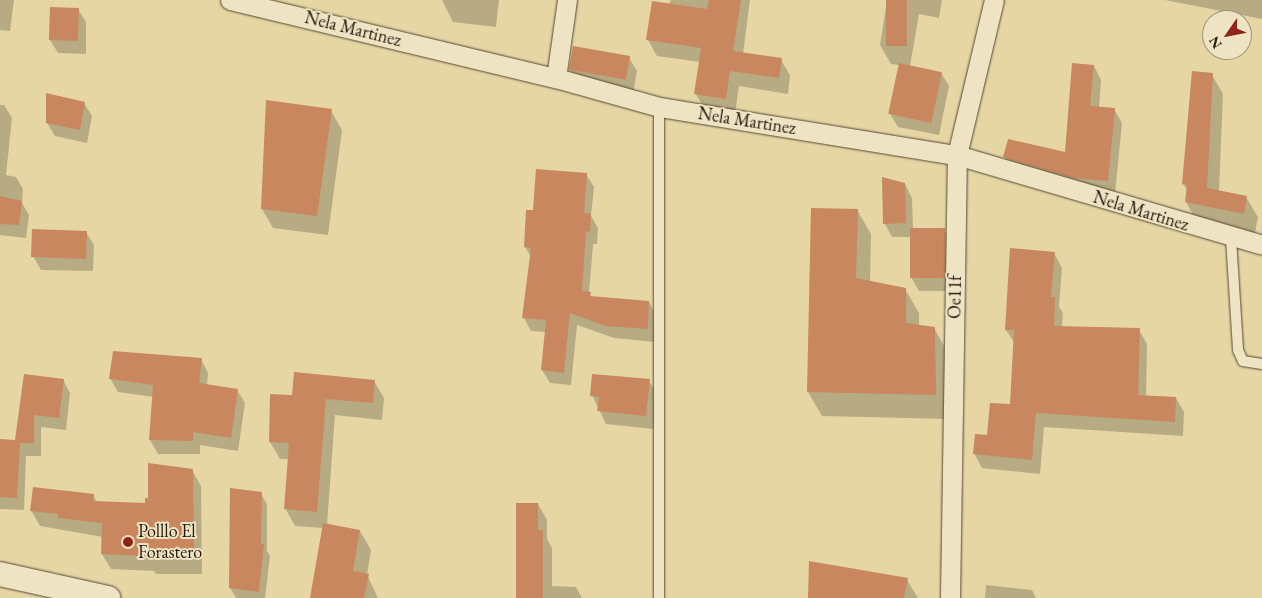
<!DOCTYPE html>
<html>
<head>
<meta charset="utf-8">
<style>
	body { margin:0 }
	#map { position:relative; width:1262px; height:598px; overflow:hidden; background:#e5d6a4; font-family:"EB Garamond",serif }
	div>[style] { position:absolute }
	.shadow>* { inset:0; background:#0003 }
	.building>* { inset:0; background:#c8875e; transform-origin:0 0 }
	.roads { filter:drop-shadow(0 0 1px #554833) drop-shadow(0 0 1px #554833) }
	.service>* { height:10px; margin:-5px; padding:0 5px; transform-origin:5px; border-radius:5px; background:#eee4c4 }
	.minor>* { height:19px; margin:-9.5px; padding:0 9.5px; transform-origin:9.5px; border-radius:9.5px; background:#eee4c4 }
	.tertiary>* { height:24px; margin:-12px; padding:0 12px; transform-origin:12px; border-radius:12px; background:#eee4c4 }
	.dots>* { width:14px; height:14px; translate:-50% -50%; box-sizing:border-box; border:2px solid #eee4c4; border-radius:50% }
	span { translate:-50% -50%; white-space:nowrap; text-align:center; line-height:1.15; -webkit-text-stroke:4px #eee4c4; paint-order:stroke }
	.street-label { font-size:18px; color:#25180d }
	.poi-label { font-size:18px; color:#25180d }
	.left { translate:0 -50%; text-align:left }
	.north { position:absolute; left:1202px; top:10px; width:50px; height:50px; box-sizing:border-box; background:#eee4c4; border:1px solid #9e927b; border-radius:50%; rotate:237deg; font-size:14px; font-weight:700; line-height:20px; text-align:center; color:#25180d }
	.north::after { content:''; display:block; margin:auto; width:18px; height:22px; background:#8f2418; clip-path:polygon(50% 0,100% 100%,50% 72%,0 100%) }
</style>
</head>
<body>
<div id="map">
	<div class="shadow">
		<div style="clip-path:polygon(0 0,14px 0,10px 31px,0 30px)"></div>
		<div style="clip-path:polygon(442px 0,499px 0,496px 27px,453px 22px)"></div>
		<div style="clip-path:polygon(671px 0,750px 0,743px 54px,781px 60px,790px 75px,788px 94px,739px 86px,735px 114px,705px 110px,696px 94px,700px 62px,657px 56px,648px 40px)"></div>
		<div style="clip-path:polygon(887px 0,942px 0,939px 18px,919px 14px,910px 66px,941px 73px,949px 86px,939px 135px,898px 127px,890px 114px,899px 65px,891px 64px,880px 45px)"></div>
		<div style="clip-path:polygon(1165px 0,1262px 0,1262px 19px)"></div>
		<div style="clip-path:polygon(78px 9px,86px 22px,86px 54px,58px 53px,50px 40px)"></div>
		<div style="clip-path:polygon(629px 58px,637px 71px,633px 94px,578px 83px,570px 70px)"></div>
		<div style="clip-path:polygon(1094px 66px,1101px 80px,1099px 108px,1114px 109px,1122px 123px,1115px 194px,1012px 170px,1005px 157px,1066px 154px)"></div>
		<div style="clip-path:polygon(1212px 75px,1223px 94px,1219px 192px,1246px 197px,1258px 217px,1255px 233px,1197px 222px,1186px 202px,1187px 190px,1183px 184px)"></div>
		<div style="clip-path:polygon(84px 103px,92px 116px,87px 143px,55px 136px,47px 123px)"></div>
		<div style="clip-path:polygon(0 105px,4px 105px,12px 118px,6px 175px,16px 177px,23px 189px,22px 203px,29px 215px,26px 238px,0 235px)"></div>
		<div style="clip-path:polygon(331px 111px,342px 130px,328px 235px,273px 228px,262px 209px)"></div>
		<div style="clip-path:polygon(586px 174px,594px 187px,591px 216px,598px 228px,597px 244px,593px 244px,589px 293px,593px 298px,649px 302px,656px 315px,655px 342px,614px 338px,577px 325px,571px 385px,550px 383px,542px 370px,546px 332px,531px 331px,524px 318px,531px 257px,525px 247px,534px 212px)"></div>
		<div style="clip-path:polygon(905px 184px,912px 198px,913px 229px,944px 230px,952px 243px,951px 291px,919px 291px,911px 277px,912px 237px,892px 237px,885px 224px)"></div>
		<div style="clip-path:polygon(857px 210px,871px 234px,870px 282px,905px 289px,919px 313px,919px 326px,934px 328px,948px 353px,949px 419px,822px 416px,808px 392px)"></div>
		<div style="clip-path:polygon(86px 232px,94px 245px,93px 271px,41px 270px,33px 256px)"></div>
		<div style="clip-path:polygon(1054px 253px,1062px 268px,1059px 307px,1063px 313px,1062px 328px,1139px 330px,1147px 344px,1146px 397px,1176px 398px,1184px 412px,1183px 436px,1044px 427px,1040px 474px,982px 468px,974px 453px,1012px 406px,1015px 344px,1006px 330px)"></div>
		<div style="clip-path:polygon(201px 359px,208px 373px,207px 386px,237px 390px,245px 403px,238px 451px,200px 445px,200px 454px,158px 454px,150px 440px,154px 397px,118px 392px,110px 378px)"></div>
		<div style="clip-path:polygon(25px 375px,63px 380px,70px 393px,66px 430px,41px 427px,41px 456px,26px 456px,24px 510px,0 509px,0 441px,17px 441px)"></div>
		<div style="clip-path:polygon(374px 381px,384px 398px,382px 420px,335px 415px,327px 525px,360px 531px,371px 550px,367px 575px,378px 598px,311px 598px,324px 528px,295px 526px,285px 508px,289px 459px,280px 459px,270px 442px,294px 396px)"></div>
		<div style="clip-path:polygon(649px 381px,657px 394px,653px 429px,606px 424px,592px 395px)"></div>
		<div style="clip-path:polygon(192px 470px,201px 486px,202px 574px,156px 574px,154px 571px,111px 569px,102px 554px,103px 537px,40px 526px,31px 510px,93px 495px,97px 502px,146px 504px)"></div>
		<div style="clip-path:polygon(231px 489px,261px 494px,267px 504px,267px 551px,270px 556px,265px 598px,236px 598px,230px 588px)"></div>
		<div style="clip-path:polygon(538px 504px,547px 520px,547px 539px,552px 548px,552px 586px,576px 587px,582px 598px,517px 598px)"></div>
		<div style="clip-path:polygon(907px 580px,918px 598px,810px 598px)"></div>
		<div style="clip-path:polygon(986px 585px,1032px 590px,1036px 598px,985px 598px)"></div>
	</div>
	<div class="building">
		<div style="clip-path:polygon(709px 0,741px 0,733px 51px,782px 58px,779px 78px,730px 71px,726px 99px,694px 94px,701px 48px,646px 40px,652px 1px,707px 9px)"></div>
		<div style="left:886px;top:0;width:21px;height:46px"></div>
		<div style="left:50px;top:7px;width:29px;height:33px;rotate:2deg"></div>
		<div style="left:573px;top:46px;width:58px;height:24px;rotate:10deg"></div>
		<div style="left:899px;top:63px;width:44px;height:52px;rotate:12deg"></div>
		<div style="clip-path:polygon(1072px 63px,1094px 65px,1090px 106px,1115px 108px,1108px 181px,1073px 178px,1003px 157px,1008px 139px,1065px 152px)"></div>
		<div style="clip-path:polygon(1192px 71px,1213px 73px,1207px 188px,1247px 196px,1244px 214px,1185px 202px,1187px 185px,1182px 184px)"></div>
		<div style="clip-path:polygon(46px 93px,85px 102px,80px 130px,46px 123px)"></div>
		<div style="clip-path:polygon(266px 100px,332px 109px,317px 216px,261px 209px)"></div>
		<div style="clip-path:polygon(536px 169px,587px 173px,584px 213px,591px 214px,590px 232px,586px 231px,582px 291px,591px 292px,590px 296px,649px 301px,648px 329px,606px 326px,570px 313px,564px 373px,541px 370px,546px 320px,522px 318px,531px 248px,524px 247px,526px 210px,533px 210px)"></div>
		<div style="clip-path:polygon(882px 177px,905px 183px,906px 223px,883px 224px)"></div>
		<div style="clip-path:polygon(0 196px,22px 201px,19px 225px,0 224px)"></div>
		<div style="clip-path:polygon(811px 208px,858px 209px,856px 278px,906px 288px,906px 323px,935px 327px,936px 395px,807px 392px)"></div>
		<div style="left:910px;top:228px;width:35px;height:50px"></div>
		<div style="left:32px;top:229px;width:55px;height:28px;rotate:2deg"></div>
		<div style="clip-path:polygon(1010px 248px,1055px 252px,1051px 297px,1055px 297px,1054px 326px,1140px 328px,1138px 395px,1176px 397px,1175px 422px,1036px 413px,1032px 460px,973px 454px,975px 434px,987px 435px,990px 403px,1010px 404px,1014px 330px,1005px 330px)"></div>
		<div style="clip-path:polygon(113px 351px,202px 358px,199px 383px,238px 389px,231px 438px,193px 432px,193px 441px,149px 440px,153px 385px,109px 379px)"></div>
		<div style="clip-path:polygon(294px 372px,375px 380px,373px 403px,326px 399px,317px 512px,284px 509px,289px 443px,269px 442px,270px 394px,292px 395px)"></div>
		<div style="clip-path:polygon(24px 374px,64px 379px,59px 418px,34px 415px,34px 443px,20px 443px,17px 498px,0 497px,0 439px,15px 440px)"></div>
		<div style="clip-path:polygon(592px 374px,650px 379px,646px 416px,597px 411px,599px 397px,590px 396px)"></div>
		<div style="clip-path:polygon(148px 463px,193px 469px,194px 559px,146px 559px,146px 556px,101px 554px,102px 523px,58px 518px,58px 514px,30px 511px,33px 487px,94px 494px,93px 501px,145px 503px,145px 498px,148px 498px)"></div>
		<div style="clip-path:polygon(230px 488px,262px 492px,261px 544px,264px 544px,259px 592px,229px 588px)"></div>
		<div style="clip-path:polygon(516px 503px,538px 503px,538px 530px,543px 530px,543px 598px,516px 598px)"></div>
		<div style="clip-path:polygon(323px 523px,360px 530px,353px 571px,369px 574px,364px 598px,310px 598px)"></div>
		<div style="clip-path:polygon(809px 561px,908px 578px,904px 598px,808px 598px)"></div>
	</div>
	<div class="roads">
		<div class="service">
			<div style="left:1231px;top:238px;width:112px;rotate:86.4deg"></div>
			<div style="left:1238px;top:350px;width:12px;rotate:66deg"></div>
			<div style="left:1243px;top:361px;width:19px;rotate:9deg"></div>
			<div style="left:659px;top:598px;width:491px;rotate:-90deg"></div>
		</div>
		<div class="minor">
			<div style="left:230px;top:0;width:335px;rotate:13.5deg"></div>
			<div style="left:556px;top:78px;width:107px;rotate:15.7deg"></div>
			<div style="left:659px;top:107px;width:302px;rotate:9.2deg"></div>
			<div style="left:957px;top:155px;width:318px;rotate:16.4deg"></div>
			<div style="left:556px;top:78px;width:79px;rotate:-82deg"></div>
			<div style="left:950px;top:598px;width:443px;rotate:-89.1deg"></div>
			<div style="left:957px;top:155px;width:159px;rotate:-76.6deg"></div>
		</div>
		<div class="tertiary">
			<div style="left:0;top:574px;width:111px;rotate:12.5deg"></div>
		</div>
	</div>
	<div class="dots">
		<div style="left:128px;top:542px;background:#8f2418"></div>
	</div>
	<div class="street-label">
		<span style="left:353px;top:29px;rotate:14deg">Nela Martinez</span>
		<span style="left:747px;top:121px;rotate:9deg">Nela Martinez</span>
		<span style="left:1141px;top:211px;rotate:17deg">Nela Martinez</span>
		<span style="left:955px;top:297px;rotate:-89deg">Oe11f</span>
	</div>
	<div class="poi-label">
		<span class="left" style="left:138px;top:542px">Polllo El<br>Forastero</span>
	</div>
	<div class="north">N</div>
</div>
</body>
</html>
